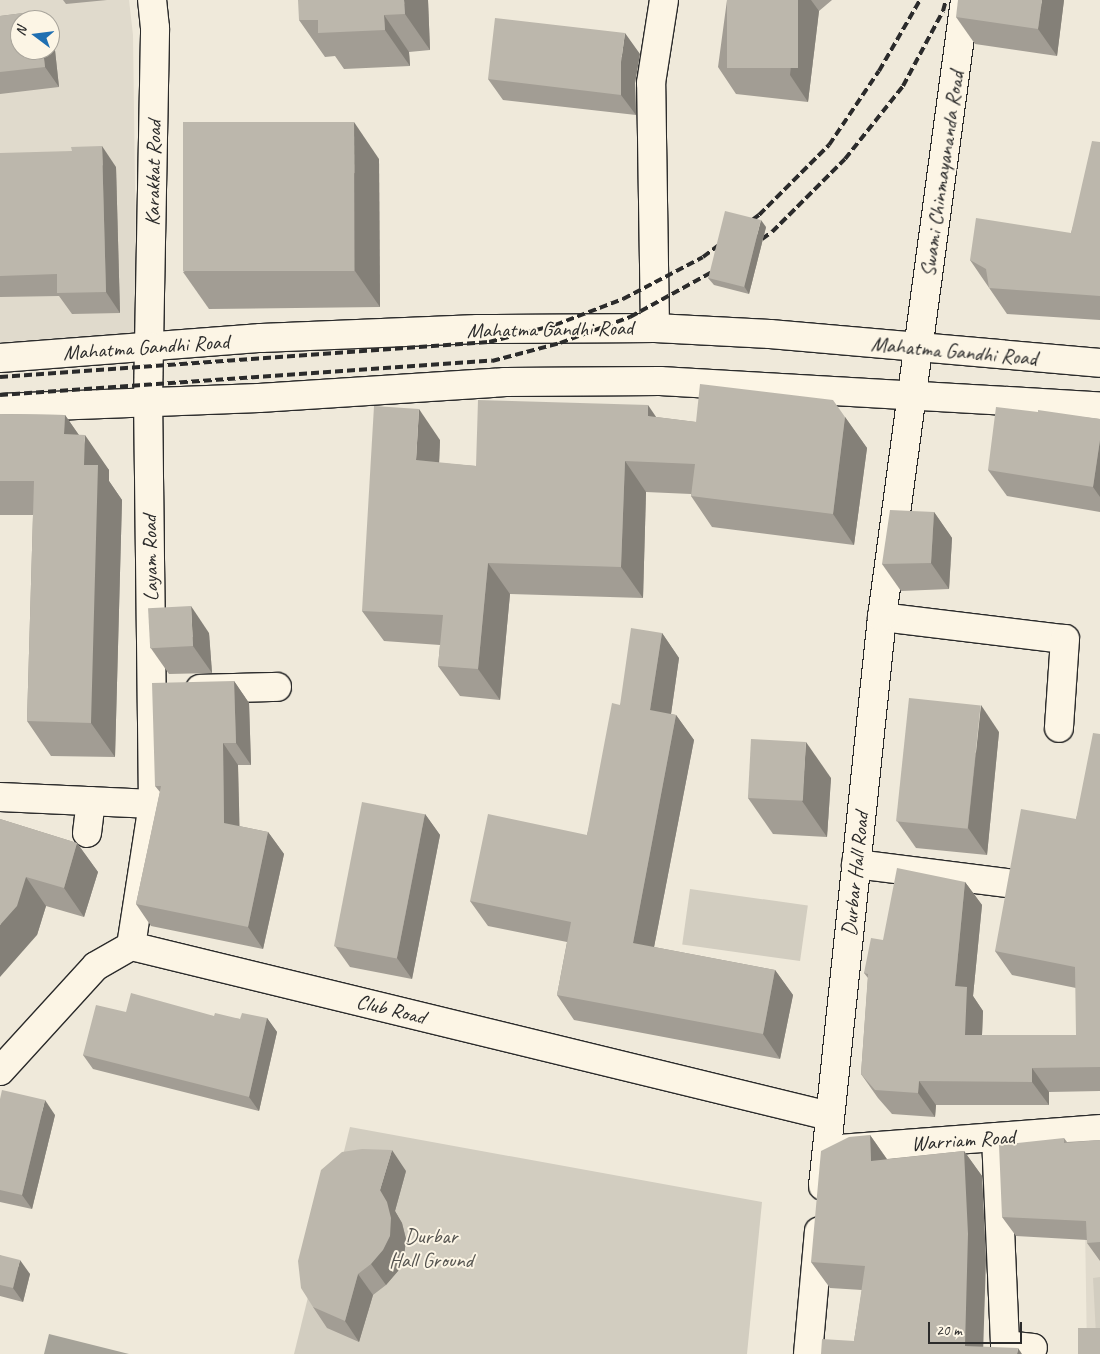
<!DOCTYPE html>
<style>
body{margin:0}
#map{position:relative;width:1100px;height:1354px;overflow:hidden;background:#efe9da;font-family:Caveat,sans-serif}
div>[style]{position:absolute}
.built>*{inset:0;background:#e0dacc}
.green>*{inset:0;background:#d2cdc0;transform-origin:0 0}
.water>*{inset:0;background:#a6a399}
.roads{filter:drop-shadow(1px 0 #2b2b2b) drop-shadow(-1px 0 #2b2b2b) drop-shadow(0 1px #2b2b2b) drop-shadow(0 -1px #2b2b2b)}
.minor>*{height:28px;margin:-14px;padding:0 14px;transform-origin:14px;border-radius:14px;background:#fcf5e5}
.major>*{height:28px;margin:-14px;padding:0 14px;transform-origin:14px;border-radius:14px;background:#fcf5e5}
.rail>*{height:4px;margin-top:-2px;transform-origin:0;background:repeating-linear-gradient(90deg,#2b2b2b 0 8px,transparent 0 12px)}
.wall>*{inset:0;background:#a29d94}
.shaded-wall>*{inset:0;background:#848078}
.building>*{inset:0;background:#bcb7ac;transform-origin:0 0}
span{translate:-50% -50%;white-space:nowrap;text-align:center;line-height:1.15;-webkit-text-stroke:4px #fcf5e5;paint-order:stroke}
.street-label{font-size:21px;color:#2b2b2b}
.park-label{font-size:21px;color:#555450}
.north{position:absolute;left:10px;top:10px;width:50px;height:50px;box-sizing:border-box;background:#fcf5e5;border:1px solid #a8a49b;border-radius:50%;rotate:285deg;font-size:14px;font-weight:700;line-height:20px;text-align:center;color:#2b2b2b}
.north::after{content:'';display:block;margin:auto;width:18px;height:22px;background:#1f6fb2;clip-path:polygon(50% 0,100% 100%,50% 72%,0 100%)}
.scale{position:absolute;left:928px;top:1322px;width:94px;height:22px;box-sizing:border-box;border:2px solid #2b2b2b;border-top:0;padding-left:6px;font-size:15px;line-height:18px;white-space:nowrap;color:#2b2b2b;-webkit-text-stroke:4px #fcf5e5;paint-order:stroke}
</style>
<div id="map">
<div class="built">
<i style="clip-path:polygon(evenodd,0 0,129px 0,133px 35px,137px 338px,0 342px,0 0,20px 20px,50px 20px,50px 50px,20px 50px,20px 20px)"></i>
<i style="clip-path:polygon(1100px 1154px,1100px 1354px,1087px 1354px,1084px 1156px)"></i>
</div>
<div class="green">
<i style="left:690px;top:889px;width:119px;height:56px;rotate:8deg"></i>
<i style="clip-path:polygon(350px 1127px,762px 1202px,747px 1354px,294px 1354px)"></i>
<i style="clip-path:polygon(1100px 1277px,1100px 1354px,1097px 1354px,1093px 1278px)"></i>
</div>
<div class="water">
<i style="clip-path:polygon(49px 1334px,129px 1354px,44px 1354px)"></i>
</div>
<div class="roads">
<div class="minor">
<i style="left:655px;top:328px;width:245px;rotate:-90.9deg"></i>
<i style="left:651px;top:83px;width:84px;rotate:-81.1deg"></i>
<i style="left:149px;top:346px;width:318px;rotate:-88.9deg"></i>
<i style="left:155px;top:28px;width:28px;rotate:-96deg"></i>
<i style="left:882px;top:617px;width:184px;rotate:6.9deg"></i>
<i style="left:1065px;top:639px;width:89px;rotate:93.9deg"></i>
<i style="left:200px;top:689px;width:77px;rotate:-1.5deg"></i>
<i style="left:0;top:797px;width:153px;rotate:2.6deg"></i>
<i style="left:87px;top:833px;width:32px;rotate:-83deg"></i>
<i style="left:856px;top:864px;width:159px;rotate:7.2deg"></i>
<i style="left:131px;top:946px;width:144px;rotate:-81.2deg"></i>
<i style="left:153px;top:804px;width:402px;rotate:-90.7deg"></i>
<i style="left:0;top:1071px;width:142px;rotate:-47.6deg"></i>
<i style="left:96px;top:966px;width:40px;rotate:-29.7deg"></i>
<i style="left:131px;top:946px;width:718px;rotate:13.69deg"></i>
<i style="left:996px;top:1137px;width:208px;rotate:87.5deg"></i>
<i style="left:1005px;top:1345px;width:28px;rotate:6deg"></i>
<i style="left:840px;top:1149px;width:261px;rotate:-4.4deg"></i>
</div>
<div class="major">
<i style="left:0;top:358px;width:262px;rotate:-4.4deg"></i>
<i style="left:261px;top:338px;width:217px;rotate:-2.4deg"></i>
<i style="left:478px;top:329px;width:177px;rotate:-0.3deg"></i>
<i style="left:655px;top:328px;width:115px;rotate:3deg"></i>
<i style="left:770px;top:334px;width:331px;rotate:5deg"></i>
<i style="left:148px;top:402px;width:56px;rotate:-89deg"></i>
<i style="left:0;top:408px;width:259px;rotate:-2.2deg"></i>
<i style="left:259px;top:398px;width:247px;rotate:-3.7deg"></i>
<i style="left:505px;top:382px;width:155px;rotate:-0.4deg"></i>
<i style="left:660px;top:381px;width:441px;rotate:3.3deg"></i>
<i style="left:823px;top:1186px;width:572px;rotate:-84.08deg"></i>
<i style="left:882px;top:617px;width:623px;rotate:-82.34deg"></i>
<i style="left:808px;top:1354px;width:123px;rotate:-84.9deg"></i>
</div>
</div>
<div class="rail">
<i style="left:743px;top:227px;width:20px;rotate:-37deg"></i>
<i style="left:759px;top:215px;width:99px;rotate:-45deg"></i>
<i style="left:829px;top:145px;width:89px;rotate:-56deg"></i>
<i style="left:879px;top:71px;width:82px;rotate:-60deg"></i>
<i style="left:752px;top:246px;width:24px;rotate:-35deg"></i>
<i style="left:772px;top:232px;width:103px;rotate:-45deg"></i>
<i style="left:845px;top:159px;width:93px;rotate:-51.5deg"></i>
<i style="left:903px;top:86px;width:85px;rotate:-61.9deg"></i>
<i style="left:943px;top:11px;width:11px;rotate:-75deg"></i>
<i style="left:0;top:377px;width:490px;rotate:-4.1deg"></i>
<i style="left:489px;top:342px;width:68px;rotate:-14.4deg"></i>
<i style="left:555px;top:325px;width:73px;rotate:-20.9deg"></i>
<i style="left:623px;top:299px;width:90px;rotate:-27.7deg"></i>
<i style="left:703px;top:257px;width:30px;rotate:-37deg"></i>
<i style="left:0;top:395px;width:493px;rotate:-4deg"></i>
<i style="left:492px;top:361px;width:70px;rotate:-14.8deg"></i>
<i style="left:560px;top:343px;width:75px;rotate:-20.4deg"></i>
<i style="left:630px;top:317px;width:104px;rotate:-28.8deg"></i>
</div>
<div class="wall">
<i style="clip-path:polygon(63px 0,107px 0,66px 4px)"></i>
<i style="clip-path:polygon(428px 0,430px 50px,409px 52px,410px 66px,344px 69px,335px 56px,325px 57px,299px 20px)"></i>
<i style="clip-path:polygon(727px 0,832px 0,819px 11px,808px 102px,736px 94px,718px 67px)"></i>
<i style="clip-path:polygon(1064px 0,1057px 56px,975px 44px,956px 17px)"></i>
<i style="clip-path:polygon(39px 11px,45px 20px,20px 20px,53px 32px,59px 87px,0 94px,0 16px)"></i>
<i style="clip-path:polygon(640px 54px,635px 83px,636px 115px,503px 100px,488px 79px)"></i>
<i style="clip-path:polygon(1100px 142px,1100px 320px,1007px 314px,970px 260px,1071px 233px)"></i>
<i style="clip-path:polygon(0 153px,116px 167px,120px 313px,72px 314px,59px 296px,0 297px)"></i>
<i style="clip-path:polygon(379px 159px,380px 307px,209px 309px,183px 272px)"></i>
<i style="clip-path:polygon(766px 227px,749px 294px,714px 285px,708px 278px)"></i>
<i style="clip-path:polygon(1038px 412px,1100px 419px,1100px 512px,1007px 496px,988px 470px)"></i>
<i style="clip-path:polygon(0 414px,65px 415px,79px 435px,109px 470px,109px 481px,122px 500px,115px 757px,51px 756px,27px 721px,33px 515px,0 515px)"></i>
<i style="clip-path:polygon(656px 417px,696px 422px,845px 417px,867px 448px,854px 545px,712px 527px,691px 496px,691px 494px,646px 492px,643px 598px,510px 594px,500px 700px,460px 696px,438px 666px,440px 645px,384px 641px,362px 611px,440px 440px,439px 463px,476px 466px)"></i>
<i style="clip-path:polygon(934px 512px,952px 538px,949px 589px,901px 591px,882px 564px)"></i>
<i style="clip-path:polygon(209px 633px,212px 673px,169px 674px,150px 647px)"></i>
<i style="clip-path:polygon(662px 633px,679px 658px,671px 714px,676px 715px,694px 740px,654px 947px,775px 970px,793px 995px,780px 1059px,574px 1020px,557px 995px,567px 942px,488px 926px,470px 901px,587px 835px,620px 705px)"></i>
<i style="clip-path:polygon(234px 681px,249px 703px,251px 765px,238px 765px,239px 826px,268px 832px,284px 854px,263px 949px,151px 926px,136px 904px,160px 792px,155px 786px)"></i>
<i style="clip-path:polygon(999px 732px,987px 855px,916px 848px,897px 821px)"></i>
<i style="clip-path:polygon(1100px 734px,1100px 1091px,1049px 1092px,1049px 1105px,936px 1105px,935px 1117px,892px 1114px,878px 1098px,861px 1074px,868px 978px,864px 973px,883px 940px,965px 882px,982px 905px,973px 996px,983px 1011px,982px 1035px,1076px 1035px,1076px 988px,1012px 975px,995px 951px,1076px 819px)"></i>
<i style="clip-path:polygon(831px 778px,827px 837px,773px 834px,748px 798px)"></i>
<i style="clip-path:polygon(425px 814px,440px 835px,412px 979px,350px 967px,335px 946px)"></i>
<i style="clip-path:polygon(0 819px,77px 843px,98px 872px,84px 917px,46px 906px,37px 935px)"></i>
<i style="clip-path:polygon(126px 1012px,214px 1016px,240px 1019px,267px 1018px,277px 1032px,259px 1111px,93px 1069px,83px 1055px)"></i>
<i style="clip-path:polygon(0 1099px,55px 1115px,32px 1209px,0 1202px)"></i>
<i style="clip-path:polygon(870px 1135px,887px 1159px,964px 1151px,982px 1176px,986px 1260px,854px 1341px,862px 1290px,830px 1288px,811px 1262px)"></i>
<i style="clip-path:polygon(1064px 1138px,1067px 1142px,1100px 1140px,1100px 1261px,1087px 1243px,1087px 1240px,1016px 1236px,1002px 1217px)"></i>
<i style="clip-path:polygon(406px 1171px,395px 1211px,402px 1223px,406px 1239px,404px 1257px,398px 1271px,386px 1285px,373px 1295px,359px 1342px,327px 1328px,313px 1307px)"></i>
<i style="clip-path:polygon(0 1255px,30px 1274px,23px 1302px,0 1296px)"></i>
</div>
<div class="shaded-wall">
<i style="clip-path:polygon(404px 0,428px 0,430px 50px,405px 14px)"></i>
<i style="clip-path:polygon(798px 0,811px 0,819px 11px,808px 102px,790px 75px)"></i>
<i style="clip-path:polygon(1042px 0,1064px 0,1057px 56px,1038px 29px)"></i>
<i style="clip-path:polygon(39px 11px,45px 20px,40px 20px)"></i>
<i style="clip-path:polygon(384px 15px,409px 52px,410px 66px,385px 30px)"></i>
<i style="clip-path:polygon(50px 27px,53px 32px,59px 87px,45px 67px,43px 50px,50px 50px)"></i>
<i style="clip-path:polygon(625px 33px,640px 54px,635px 83px,636px 115px,621px 95px,621px 62px)"></i>
<i style="clip-path:polygon(354px 122px,379px 159px,380px 307px,355px 271px)"></i>
<i style="clip-path:polygon(102px 146px,116px 167px,120px 313px,106px 292px)"></i>
<i style="clip-path:polygon(761px 220px,766px 227px,749px 294px,744px 286px)"></i>
<i style="clip-path:polygon(648px 405px,669px 436px,648px 416px)"></i>
<i style="clip-path:polygon(419px 409px,440px 440px,438px 491px,416px 460px)"></i>
<i style="clip-path:polygon(65px 415px,85px 444px,85px 435px,109px 470px,109px 481px,122px 500px,115px 757px,91px 723px,64px 434px)"></i>
<i style="clip-path:polygon(845px 417px,867px 448px,854px 545px,833px 514px)"></i>
<i style="clip-path:polygon(1100px 440px,1100px 497px,1093px 487px)"></i>
<i style="clip-path:polygon(625px 461px,646px 492px,643px 598px,621px 567px)"></i>
<i style="clip-path:polygon(934px 512px,952px 538px,949px 589px,931px 563px)"></i>
<i style="clip-path:polygon(488px 563px,510px 594px,500px 700px,478px 669px)"></i>
<i style="clip-path:polygon(191px 606px,209px 633px,212px 673px,193px 646px)"></i>
<i style="clip-path:polygon(662px 633px,679px 658px,668px 735px,650px 710px)"></i>
<i style="clip-path:polygon(234px 681px,249px 703px,251px 765px,236px 743px)"></i>
<i style="clip-path:polygon(981px 705px,999px 732px,987px 855px,968px 828px)"></i>
<i style="clip-path:polygon(676px 715px,694px 740px,650px 968px,633px 943px)"></i>
<i style="clip-path:polygon(806px 742px,831px 778px,827px 837px,802px 801px)"></i>
<i style="clip-path:polygon(223px 743px,238px 765px,240px 845px,224px 823px)"></i>
<i style="clip-path:polygon(425px 814px,440px 835px,412px 979px,397px 958px)"></i>
<i style="clip-path:polygon(268px 832px,284px 854px,263px 949px,248px 927px)"></i>
<i style="clip-path:polygon(77px 843px,98px 872px,84px 917px,64px 888px)"></i>
<i style="clip-path:polygon(26px 877px,46px 906px,37px 935px,0 977px,0 925px)"></i>
<i style="clip-path:polygon(965px 882px,982px 905px,973px 996px,983px 1011px,981px 1059px,965px 1035px,955px 986px)"></i>
<i style="clip-path:polygon(775px 970px,793px 995px,780px 1059px,763px 1034px)"></i>
<i style="clip-path:polygon(267px 1018px,277px 1032px,259px 1111px,249px 1097px)"></i>
<i style="clip-path:polygon(1032px 1068px,1049px 1092px,1049px 1105px,1032px 1082px)"></i>
<i style="clip-path:polygon(919px 1081px,936px 1105px,935px 1117px,918px 1093px)"></i>
<i style="clip-path:polygon(45px 1100px,55px 1115px,32px 1209px,22px 1195px)"></i>
<i style="clip-path:polygon(870px 1135px,888px 1161px,871px 1161px)"></i>
<i style="clip-path:polygon(392px 1150px,406px 1171px,395px 1211px,402px 1223px,406px 1239px,404px 1257px,398px 1271px,386px 1285px,371px 1264px,380px 1190px)"></i>
<i style="clip-path:polygon(964px 1151px,982px 1176px,986px 1260px,983px 1354px,965px 1346px)"></i>
<i style="clip-path:polygon(20px 1260px,30px 1274px,23px 1302px,13px 1288px)"></i>
<i style="clip-path:polygon(358px 1274px,373px 1295px,359px 1342px,345px 1321px)"></i>
<i style="clip-path:polygon(1018px 1348px,1022px 1354px,1017px 1354px)"></i>
</div>
<div class="building">
<i style="clip-path:polygon(298px 0,404px 0,405px 14px,384px 15px,385px 30px,318px 33px,318px 20px,299px 20px)"></i>
<i style="left:727px;top:0;width:71px;height:68px"></i>
<i style="clip-path:polygon(958px 0,1042px 0,1038px 29px,956px 17px)"></i>
<i style="clip-path:polygon(39px 11px,40px 20px,20px 20px,20px 50px,43px 50px,45px 67px,0 72px,0 16px)"></i>
<i style="clip-path:polygon(495px 18px,625px 33px,621px 62px,621px 95px,488px 79px)"></i>
<i style="left:354px;top:122px;width:149px;height:171px;rotate:90deg"></i>
<i style="clip-path:polygon(1092px 141px,1100px 142px,1100px 296px,989px 288px,986px 269px,970px 260px,976px 218px,1071px 233px)"></i>
<i style="clip-path:polygon(102px 146px,106px 292px,57px 293px,57px 274px,0 276px,0 153px,72px 151px,71px 147px)"></i>
<i style="left:725px;top:211px;width:37px;height:69px;rotate:14deg"></i>
<i style="clip-path:polygon(700px 384px,833px 400px,845px 417px,833px 514px,691px 496px,695px 464px,625px 461px,621px 567px,488px 563px,478px 669px,438px 666px,443px 615px,362px 611px,374px 406px,419px 409px,416px 460px,476px 466px,478px 400px,648px 405px,648px 416px,696px 422px)"></i>
<i style="clip-path:polygon(996px 407px,1038px 412px,1038px 410px,1100px 419px,1100px 440px,1093px 487px,988px 470px)"></i>
<i style="clip-path:polygon(0 414px,65px 415px,64px 434px,85px 435px,84px 465px,98px 465px,91px 723px,27px 721px,34px 481px,0 481px)"></i>
<i style="clip-path:polygon(890px 510px,934px 512px,931px 563px,882px 564px)"></i>
<i style="left:191px;top:606px;width:40px;height:43px;rotate:87deg"></i>
<i style="clip-path:polygon(631px 628px,662px 633px,650px 710px,676px 715px,633px 943px,775px 970px,763px 1034px,557px 995px,571px 922px,470px 901px,488px 814px,587px 835px,612px 703px,620px 705px)"></i>
<i style="clip-path:polygon(234px 681px,236px 743px,223px 743px,224px 823px,268px 832px,248px 927px,136px 904px,161px 786px,155px 786px,152px 683px)"></i>
<i style="left:909px;top:698px;width:72px;height:124px;rotate:6deg"></i>
<i style="clip-path:polygon(1093px 733px,1100px 734px,1100px 1067px,1032px 1068px,1032px 1082px,919px 1081px,918px 1093px,875px 1090px,861px 1074px,868px 974px,864px 973px,871px 938px,883px 940px,897px 868px,965px 882px,955px 986px,967px 987px,965px 1035px,1076px 1035px,1075px 967px,995px 951px,1021px 809px,1076px 819px)"></i>
<i style="left:751px;top:739px;width:55px;height:59px;rotate:3deg"></i>
<i style="left:362px;top:802px;width:64px;height:147px;rotate:11deg"></i>
<i style="clip-path:polygon(0 819px,77px 843px,64px 888px,26px 877px,17px 906px,0 925px)"></i>
<i style="clip-path:polygon(131px 993px,214px 1016px,215px 1013px,240px 1019px,242px 1013px,267px 1018px,249px 1097px,83px 1055px,96px 1005px,126px 1012px)"></i>
<i style="clip-path:polygon(2px 1090px,45px 1100px,22px 1195px,0 1190px,0 1099px)"></i>
<i style="clip-path:polygon(870px 1135px,871px 1161px,964px 1151px,968px 1234px,965px 1346px,1018px 1348px,1017px 1354px,821px 1354px,822px 1339px,854px 1341px,865px 1266px,811px 1262px,821px 1151px,849px 1137px)"></i>
<i style="clip-path:polygon(1064px 1138px,1064px 1143px,1100px 1140px,1100px 1242px,1087px 1243px,1086px 1221px,1002px 1217px,999px 1145px)"></i>
<i style="clip-path:polygon(362px 1149px,392px 1150px,380px 1190px,387px 1202px,391px 1218px,390px 1236px,383px 1250px,371px 1264px,358px 1274px,345px 1321px,313px 1307px,301px 1288px,298px 1261px,321px 1170px,342px 1152px)"></i>
<i style="clip-path:polygon(0 1255px,20px 1260px,13px 1288px,0 1285px)"></i>
<i style="left:1100px;top:1328px;width:26px;height:22px;rotate:90deg"></i>
</div>
<div class="street-label">
<span style="left:153px;top:173px;rotate:-89deg">Karakkat Road</span>
<span style="left:942px;top:174px;rotate:-82deg">Swami Chinmayananda Road</span>
<span style="left:550px;top:329px;rotate:-1deg">Mahatma Gandhi Road</span>
<span style="left:146px;top:347px;rotate:-4deg">Mahatma Gandhi Road</span>
<span style="left:954px;top:351px;rotate:5deg">Mahatma Gandhi Road</span>
<span style="left:150px;top:558px;rotate:-91deg">Layam Road</span>
<span style="left:855px;top:874px;rotate:-84deg">Durbar Hall Road</span>
<span style="left:391px;top:1009px;rotate:14deg">Club Road</span>
<span style="left:963px;top:1140px;rotate:-4deg">Warriam Road</span>
</div>
<div class="park-label">
<span style="left:431px;top:1248px">Durbar<br>Hall Ground</span>
</div>
<div class="north">N</div>
<div class="scale">20 m</div>
</div>
